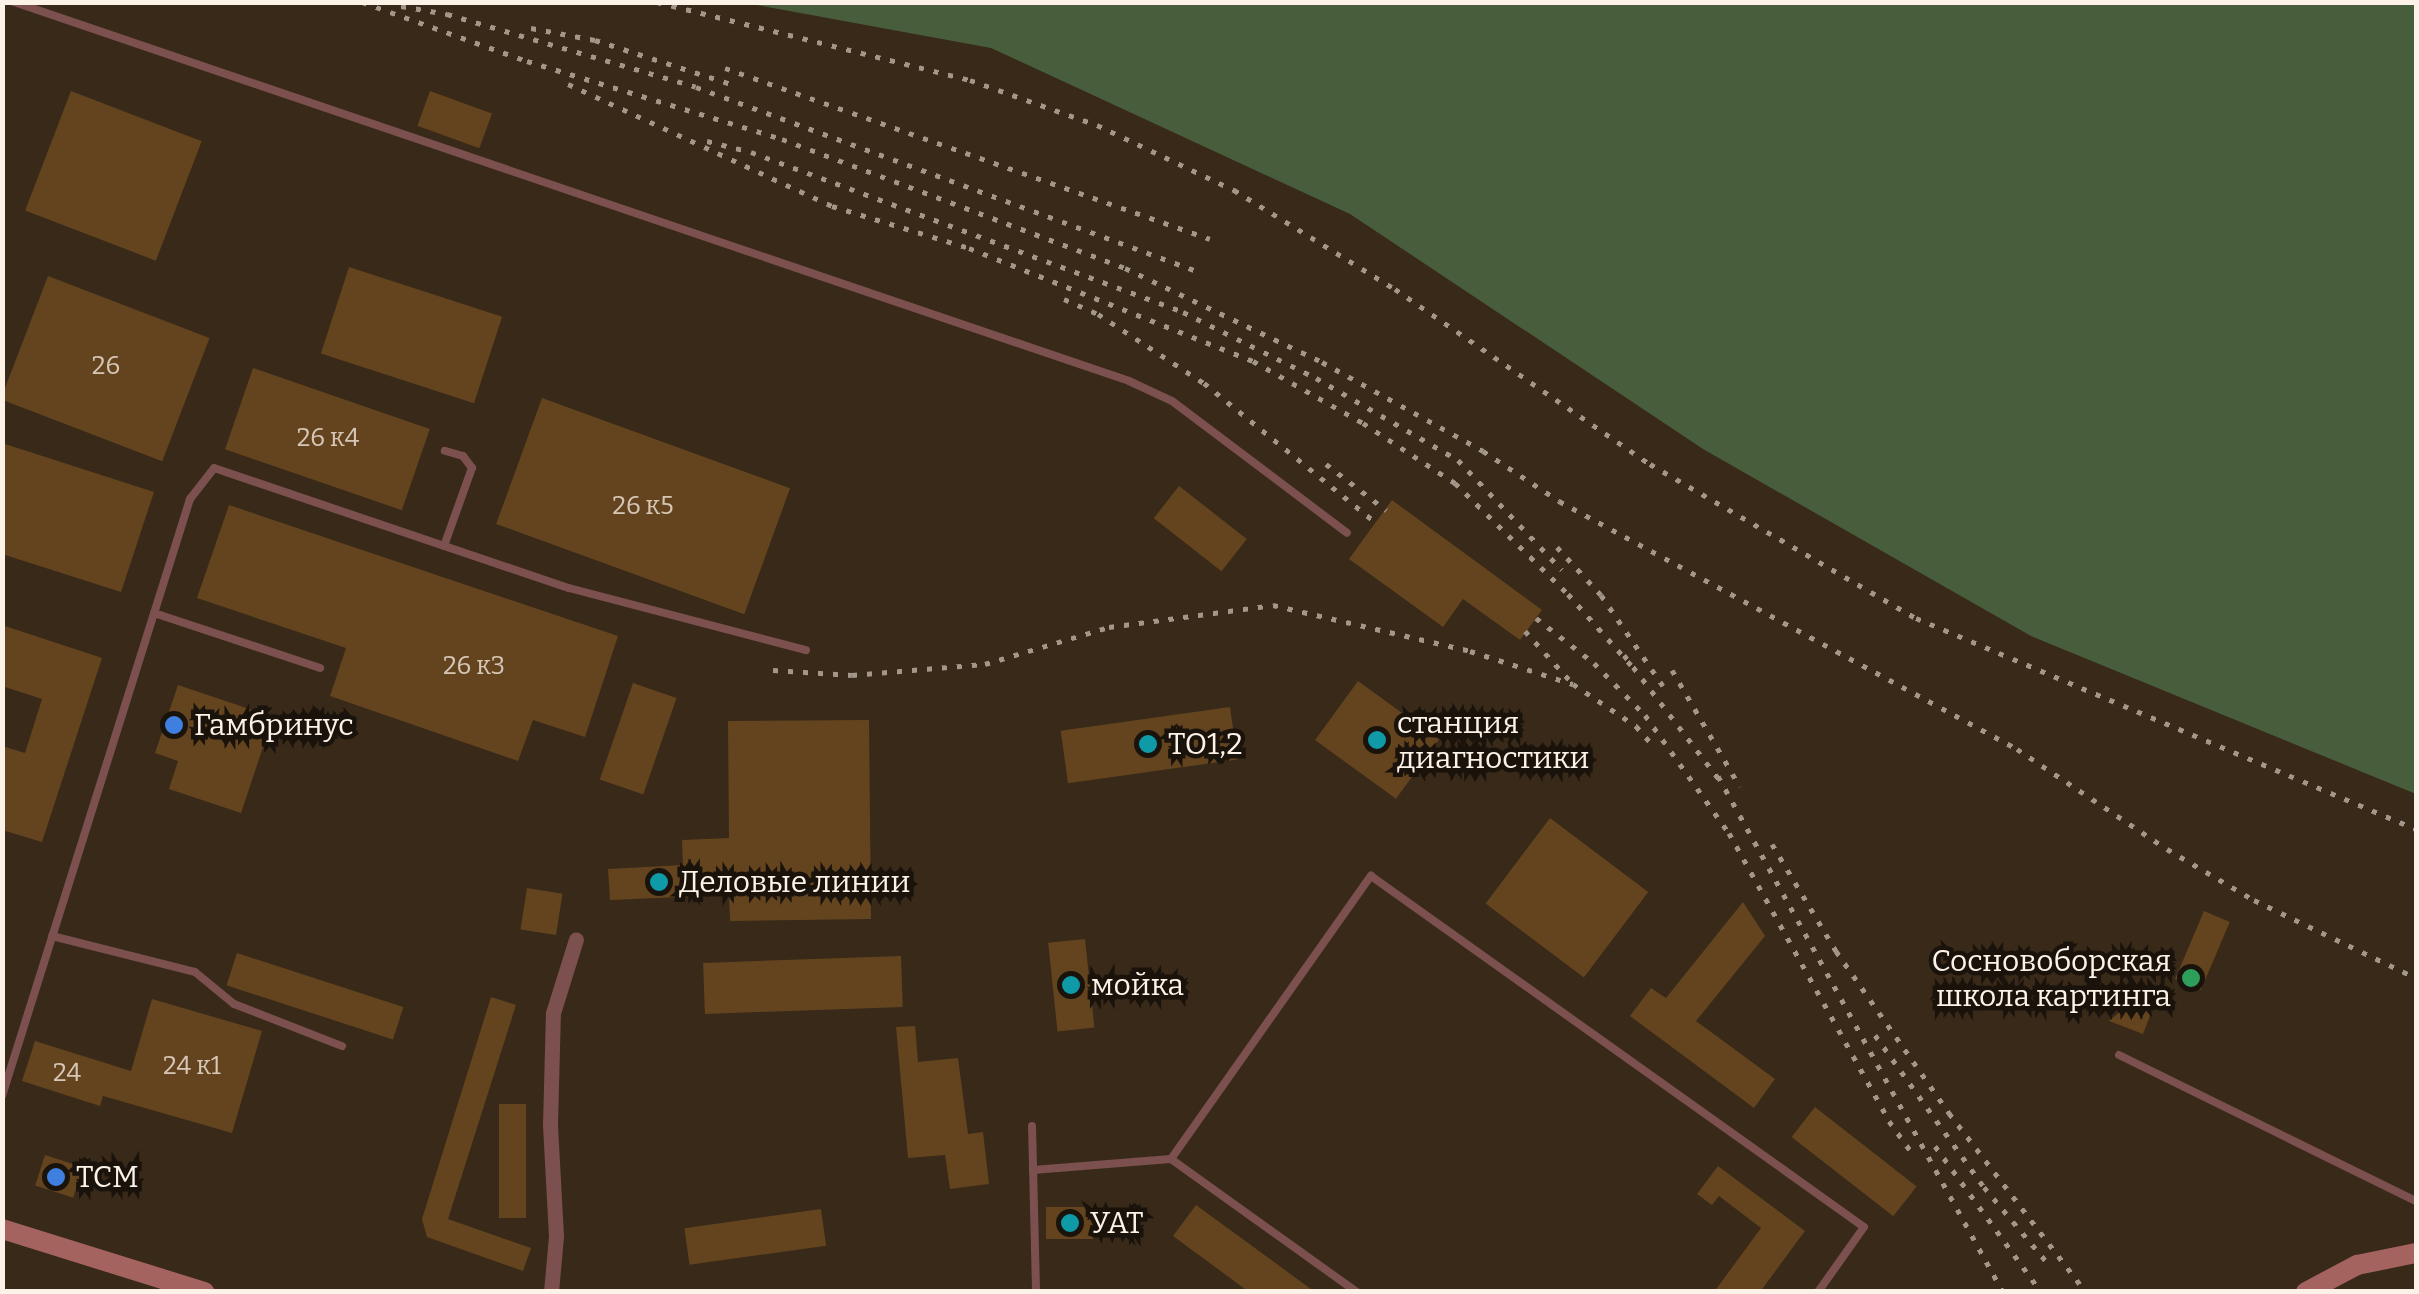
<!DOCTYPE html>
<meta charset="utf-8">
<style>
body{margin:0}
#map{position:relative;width:2419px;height:1294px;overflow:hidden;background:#382918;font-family:Bitter,serif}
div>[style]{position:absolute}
.green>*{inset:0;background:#475d3c}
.building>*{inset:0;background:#63441f;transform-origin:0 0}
.lane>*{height:8px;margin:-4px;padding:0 4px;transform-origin:4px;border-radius:4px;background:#7b504e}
.street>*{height:15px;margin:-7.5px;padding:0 7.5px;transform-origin:7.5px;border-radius:7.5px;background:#7b504e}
.secondary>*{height:20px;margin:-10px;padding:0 10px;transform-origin:10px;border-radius:10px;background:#a56360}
.rail>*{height:5px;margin-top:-2.5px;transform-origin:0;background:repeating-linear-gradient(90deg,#a3978a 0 5px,transparent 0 15px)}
.dots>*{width:28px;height:28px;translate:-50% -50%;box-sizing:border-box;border:5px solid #1a130c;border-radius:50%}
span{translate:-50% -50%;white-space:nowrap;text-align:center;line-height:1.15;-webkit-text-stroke:9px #1a130c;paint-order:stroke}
.number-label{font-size:25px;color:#d6c6b6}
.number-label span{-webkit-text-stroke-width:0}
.poi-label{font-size:30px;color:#fcf2e8}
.left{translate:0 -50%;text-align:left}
.right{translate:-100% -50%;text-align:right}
.frame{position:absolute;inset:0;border:5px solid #fcf2e8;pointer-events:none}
</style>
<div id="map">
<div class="green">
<i style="clip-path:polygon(746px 3px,2416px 3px,2416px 794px,2031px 636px,1703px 449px,1350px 214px,991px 48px)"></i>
</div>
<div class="building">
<i style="left:71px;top:91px;width:140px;height:128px;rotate:21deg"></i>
<i style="left:430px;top:91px;width:66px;height:37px;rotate:20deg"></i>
<i style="left:349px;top:267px;width:161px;height:91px;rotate:18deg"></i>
<i style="left:48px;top:276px;width:173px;height:132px;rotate:21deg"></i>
<i style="left:253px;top:368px;width:187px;height:86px;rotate:19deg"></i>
<i style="left:542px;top:398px;width:264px;height:134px;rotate:20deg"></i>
<i style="clip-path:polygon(2px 443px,154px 492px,121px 592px,2px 554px)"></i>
<i style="left:1179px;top:486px;width:86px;height:41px;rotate:38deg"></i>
<i style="clip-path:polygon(1392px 500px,1542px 610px,1520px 640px,1463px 599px,1443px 627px,1349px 559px)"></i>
<i style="clip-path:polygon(229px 505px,618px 636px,585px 737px,533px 720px,518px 761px,330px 696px,346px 648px,197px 598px)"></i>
<i style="clip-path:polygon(2px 625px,102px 658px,42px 842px,2px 830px,2px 746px,25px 753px,42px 699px,2px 686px)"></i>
<i style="left:1358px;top:681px;width:100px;height:73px;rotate:36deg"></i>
<i style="left:633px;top:683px;width:46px;height:102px;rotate:19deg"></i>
<i style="clip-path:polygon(178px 685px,273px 717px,241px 813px,169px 789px,178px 761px,155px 753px)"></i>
<i style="left:1230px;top:707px;width:53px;height:171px;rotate:82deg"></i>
<i style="clip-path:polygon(869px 720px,871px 919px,730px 921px,729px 895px,610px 900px,608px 869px,683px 865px,682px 840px,729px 838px,728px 721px)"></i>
<i style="left:1550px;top:818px;width:123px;height:107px;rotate:37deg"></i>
<i style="left:527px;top:888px;width:36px;height:42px;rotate:9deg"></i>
<i style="clip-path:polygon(1743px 902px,1765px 936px,1696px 1021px,1775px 1079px,1754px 1108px,1630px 1016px,1651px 988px,1666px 998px)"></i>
<i style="left:2204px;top:911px;width:28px;height:74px;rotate:23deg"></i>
<i style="left:1085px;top:939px;width:89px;height:37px;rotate:84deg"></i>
<i style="left:237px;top:953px;width:175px;height:34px;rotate:18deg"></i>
<i style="left:901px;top:956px;width:51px;height:198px;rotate:88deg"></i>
<i style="clip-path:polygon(491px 997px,516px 1005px,448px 1219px,531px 1248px,523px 1271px,427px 1237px,422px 1219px)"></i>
<i style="clip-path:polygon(152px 999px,262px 1031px,232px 1133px,103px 1096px,100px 1106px,22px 1081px,35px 1041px,131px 1071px)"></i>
<i style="clip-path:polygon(2134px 1000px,2153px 1008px,2143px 1034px,2109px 1021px)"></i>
<i style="clip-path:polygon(915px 1026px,918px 1062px,958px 1058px,968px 1134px,983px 1132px,989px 1184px,950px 1189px,945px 1155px,908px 1158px,896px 1027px)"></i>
<i style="left:499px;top:1104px;width:27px;height:114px"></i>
<i style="left:1815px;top:1107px;width:129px;height:38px;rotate:38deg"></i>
<i style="left:45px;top:1155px;width:40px;height:32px;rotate:18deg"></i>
<i style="clip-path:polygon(1718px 1166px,1805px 1231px,1760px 1292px,1714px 1292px,1761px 1228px,1719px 1196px,1712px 1205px,1697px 1194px)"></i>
<i style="clip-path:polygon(1196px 1205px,1315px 1292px,1249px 1292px,1173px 1236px)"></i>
<i style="left:1046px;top:1207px;width:47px;height:32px"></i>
<i style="left:821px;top:1209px;width:37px;height:138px;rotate:82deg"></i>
</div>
<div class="lane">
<i style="left:14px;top:2px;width:1178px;rotate:18.77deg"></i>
<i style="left:1129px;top:381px;width:47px;rotate:24.9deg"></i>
<i style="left:1172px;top:401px;width:219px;rotate:37deg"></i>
<i style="left:444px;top:546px;width:83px;rotate:-70.3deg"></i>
<i style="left:472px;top:468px;width:15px;rotate:-127deg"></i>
<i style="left:463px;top:456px;width:19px;rotate:-164deg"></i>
<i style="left:154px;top:613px;width:175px;rotate:18.3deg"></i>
<i style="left:52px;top:936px;width:147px;rotate:14.1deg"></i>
<i style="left:195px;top:972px;width:50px;rotate:39.4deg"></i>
<i style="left:234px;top:1004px;width:116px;rotate:21.3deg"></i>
<i style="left:2119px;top:1055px;width:331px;rotate:26.2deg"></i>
<i style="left:2px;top:1096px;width:626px;rotate:-72.52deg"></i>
<i style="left:190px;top:499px;width:39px;rotate:-52deg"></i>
<i style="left:214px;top:468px;width:375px;rotate:18.7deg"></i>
<i style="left:569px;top:588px;width:245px;rotate:14.7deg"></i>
<i style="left:1032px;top:1126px;width:166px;rotate:88.6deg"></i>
<i style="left:1171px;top:1159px;width:347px;rotate:-54.8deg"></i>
<i style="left:1371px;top:876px;width:605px;rotate:35.45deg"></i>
<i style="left:1864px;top:1227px;width:80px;rotate:125.3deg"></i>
<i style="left:1033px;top:1170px;width:138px;rotate:-4.6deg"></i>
<i style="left:1171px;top:1159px;width:229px;rotate:35.6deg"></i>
</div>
<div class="street">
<i style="left:551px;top:1292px;width:56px;rotate:-84.9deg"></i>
<i style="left:556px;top:1236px;width:111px;rotate:-93.1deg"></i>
<i style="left:550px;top:1125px;width:112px;rotate:-88.5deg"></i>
<i style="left:553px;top:1013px;width:77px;rotate:-72.7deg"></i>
</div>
<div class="secondary">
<i style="left:2px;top:1229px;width:212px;rotate:17.3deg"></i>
<i style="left:2306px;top:1292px;width:58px;rotate:-27.9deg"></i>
<i style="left:2357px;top:1265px;width:60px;rotate:-11.5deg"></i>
</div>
<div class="rail">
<i style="left:362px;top:2px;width:175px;rotate:19.7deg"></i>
<i style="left:527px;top:61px;width:267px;rotate:17deg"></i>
<i style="left:782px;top:139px;width:366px;rotate:20.6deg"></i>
<i style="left:1125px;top:268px;width:218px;rotate:25.5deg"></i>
<i style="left:1322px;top:362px;width:184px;rotate:28.9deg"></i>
<i style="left:1483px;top:451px;width:91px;rotate:33.3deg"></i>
<i style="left:1559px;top:501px;width:521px;rotate:28.43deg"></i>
<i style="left:2017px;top:749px;width:180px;rotate:33.7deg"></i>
<i style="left:2167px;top:849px;width:101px;rotate:30.4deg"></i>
<i style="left:2254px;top:900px;width:180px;rotate:25.7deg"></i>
<i style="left:657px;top:2px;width:323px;rotate:14deg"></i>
<i style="left:970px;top:80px;width:135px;rotate:19.5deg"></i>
<i style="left:1097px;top:125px;width:152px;rotate:25.4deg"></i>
<i style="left:1234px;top:190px;width:189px;rotate:31.6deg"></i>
<i style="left:1395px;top:289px;width:309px;rotate:34.5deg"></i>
<i style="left:1650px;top:464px;width:307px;rotate:30.1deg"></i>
<i style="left:1916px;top:618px;width:543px;rotate:22.88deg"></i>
<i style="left:401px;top:6px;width:47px;rotate:9.9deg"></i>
<i style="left:447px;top:14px;width:259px;rotate:16.3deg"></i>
<i style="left:696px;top:87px;width:531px;rotate:20.18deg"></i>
<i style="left:531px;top:28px;width:65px;rotate:10.6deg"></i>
<i style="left:595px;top:40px;width:149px;rotate:17.9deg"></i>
<i style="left:725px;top:68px;width:514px;rotate:19.42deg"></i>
<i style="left:568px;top:84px;width:291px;rotate:24.8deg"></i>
<i style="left:832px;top:206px;width:143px;rotate:17deg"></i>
<i style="left:969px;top:248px;width:306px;rotate:21.7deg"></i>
<i style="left:1253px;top:361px;width:126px;rotate:29.4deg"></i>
<i style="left:1363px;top:423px;width:110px;rotate:33.1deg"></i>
<i style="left:1455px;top:483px;width:158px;rotate:44.5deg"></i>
<i style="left:1568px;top:594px;width:95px;rotate:48.4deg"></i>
<i style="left:707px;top:141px;width:45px;rotate:14deg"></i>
<i style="left:751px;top:152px;width:461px;rotate:20.3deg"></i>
<i style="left:1183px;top:312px;width:148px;rotate:26.4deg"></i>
<i style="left:1316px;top:378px;width:164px;rotate:30deg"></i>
<i style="left:1458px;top:460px;width:151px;rotate:46.6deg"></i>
<i style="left:1064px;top:299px;width:37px;rotate:24deg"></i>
<i style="left:1098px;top:314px;width:126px;rotate:33.1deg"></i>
<i style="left:1204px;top:383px;width:222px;rotate:39.1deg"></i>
<i style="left:1326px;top:464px;width:76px;rotate:37.5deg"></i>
<i style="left:1557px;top:547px;width:65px;rotate:47.5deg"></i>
<i style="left:1601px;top:595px;width:110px;rotate:55.7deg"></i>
<i style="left:1536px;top:618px;width:73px;rotate:37.8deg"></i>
<i style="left:1594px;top:663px;width:73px;rotate:45.6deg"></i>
<i style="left:1645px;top:715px;width:145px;rotate:54.6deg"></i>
<i style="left:1729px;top:833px;width:329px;rotate:60.9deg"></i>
<i style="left:1889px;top:1121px;width:44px;rotate:54.2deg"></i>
<i style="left:1525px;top:631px;width:72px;rotate:47.8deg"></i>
<i style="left:1573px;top:684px;width:76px;rotate:33.7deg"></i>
<i style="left:1636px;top:726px;width:21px;rotate:49deg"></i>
<i style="left:1624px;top:655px;width:165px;rotate:52.6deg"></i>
<i style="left:773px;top:670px;width:79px;rotate:3.6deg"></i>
<i style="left:852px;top:675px;width:133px;rotate:-4.7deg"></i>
<i style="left:985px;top:664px;width:129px;rotate:-16.6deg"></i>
<i style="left:1109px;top:627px;width:165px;rotate:-7.6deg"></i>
<i style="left:1273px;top:605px;width:202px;rotate:13.1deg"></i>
<i style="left:1470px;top:651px;width:108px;rotate:17.8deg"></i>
<i style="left:1672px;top:670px;width:135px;rotate:59.8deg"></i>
<i style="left:1718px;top:776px;width:589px;rotate:61.09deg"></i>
<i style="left:1772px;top:844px;width:125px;rotate:59.1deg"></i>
<i style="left:1836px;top:951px;width:198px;rotate:55.1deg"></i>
<i style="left:1949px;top:1113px;width:225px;rotate:52.6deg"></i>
<i style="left:1875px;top:1035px;width:187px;rotate:54.4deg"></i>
<i style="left:1984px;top:1187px;width:103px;rotate:50.1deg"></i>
<i style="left:1935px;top:1146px;width:180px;rotate:54deg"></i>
</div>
<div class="dots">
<i style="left:174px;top:725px;background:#3f7fe0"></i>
<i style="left:1377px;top:740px;background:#0f9aa8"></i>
<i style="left:1148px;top:744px;background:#0f9aa8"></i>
<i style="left:659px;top:882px;background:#0f9aa8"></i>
<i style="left:2191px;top:978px;background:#2e9e5b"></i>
<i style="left:1071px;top:985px;background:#0f9aa8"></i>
<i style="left:56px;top:1177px;background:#3f7fe0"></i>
<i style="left:1070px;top:1223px;background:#0f9aa8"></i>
</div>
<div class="number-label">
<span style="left:106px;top:366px">26</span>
<span style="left:328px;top:438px">26 к4</span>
<span style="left:643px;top:506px">26 к5</span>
<span style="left:474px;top:666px">26 к3</span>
<span style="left:192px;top:1066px">24 к1</span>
<span style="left:67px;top:1073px">24</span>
</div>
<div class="poi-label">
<span class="left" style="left:1397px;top:740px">станция<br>диагностики</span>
<span class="left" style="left:194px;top:725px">Гамбринус</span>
<span class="left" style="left:1168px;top:744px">ТО1,2</span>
<span class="left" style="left:679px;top:882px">Деловые линии</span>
<span class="right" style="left:2171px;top:978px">Сосновоборская<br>школа картинга</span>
<span class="left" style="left:1091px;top:985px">мойка</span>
<span class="left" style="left:76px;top:1177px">ТСМ</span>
<span class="left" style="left:1090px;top:1223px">УАТ</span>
</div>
<div class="frame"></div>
</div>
